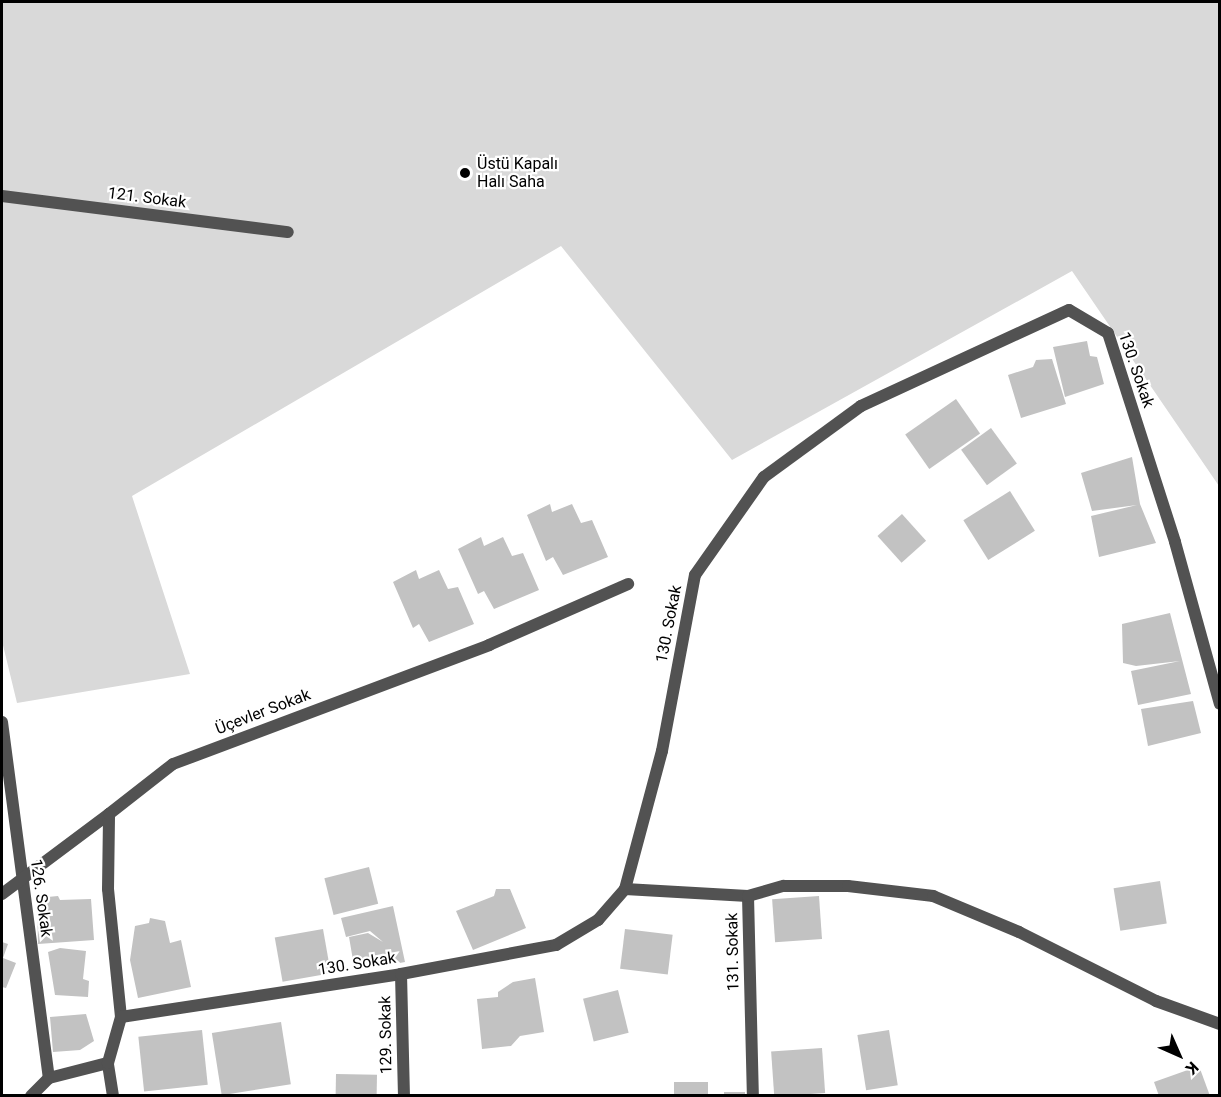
<!DOCTYPE html>
<meta charset="utf-8">
<style>
body{margin:0}
#map{position:relative;width:1221px;height:1097px;overflow:hidden;background:#fff;font-family:Roboto,sans-serif}
div>[style]{position:absolute}
.green>*{inset:0;background:#d9d9d9}
.building>*{inset:0;background:#c2c2c2;transform-origin:0 0}
.street>*{height:12px;margin:-6px;padding:0 6px;transform-origin:6px;border-radius:6px;background:#525252}
.dots>*{width:16px;height:16px;translate:-50% -50%;box-sizing:border-box;border:3px solid #fff;border-radius:50%}
span{translate:-50% -50%;white-space:nowrap;text-align:center;line-height:1.15;-webkit-text-stroke:4.5px #fff;paint-order:stroke}
.poi-label{font-size:16px;color:#000}
.left{translate:0 -50%;text-align:left}
.street-label{font-size:16px;color:#000}
.frame{position:absolute;inset:0;border:3px solid #000;pointer-events:none}
.north{position:absolute;left:1149px;top:1025px;width:60px;height:60px;-webkit-text-stroke:4px #fff;paint-order:stroke;rotate:135deg;font-size:16px;font-weight:700;line-height:24px;text-align:center;color:#000}
.north::after{content:'';display:block;margin:auto;width:21px;height:27px;background:#000;clip-path:polygon(50% 0,100% 100%,50% 72%,0 100%)}
</style>
<div id="map">
<div class="green">
<i style="clip-path:polygon(2px 2px,1219px 2px,1219px 486px,1072px 271px,732px 460px,561px 246px,132px 496px,190px 674px,17px 703px,2px 641px)"></i>
</div>
<div class="building">
<i style="clip-path:polygon(1087px 341px,1090px 356px,1097px 357px,1104px 384px,1065px 397px,1053px 347px)"></i>
<i style="clip-path:polygon(1052px 359px,1066px 404px,1021px 418px,1008px 375px,1033px 367px,1036px 360px)"></i>
<i style="left:956px;top:399px;width:42px;height:62px;rotate:55deg"></i>
<i style="left:991px;top:428px;width:44px;height:37px;rotate:54deg"></i>
<i style="clip-path:polygon(1132px 457px,1140px 504px,1156px 543px,1099px 557px,1091px 516px,1137px 505px,1092px 511px,1081px 473px)"></i>
<i style="left:1010px;top:491px;width:47px;height:55px;rotate:58deg"></i>
<i style="clip-path:polygon(550px 504px,552px 512px,572px 504px,581px 523px,592px 520px,608px 557px,563px 575px,553px 557px,546px 561px,527px 515px)"></i>
<i style="left:902px;top:514px;width:36px;height:33px;rotate:48deg"></i>
<i style="clip-path:polygon(481px 537px,484px 546px,503px 537px,512px 556px,523px 553px,539px 590px,494px 609px,484px 591px,478px 594px,458px 549px)"></i>
<i style="clip-path:polygon(416px 570px,419px 579px,439px 570px,448px 589px,458px 587px,474px 624px,429px 642px,419px 624px,413px 628px,393px 582px)"></i>
<i style="clip-path:polygon(1170px 613px,1191px 694px,1138px 705px,1131px 671px,1180px 661px,1136px 666px,1123px 663px,1122px 624px)"></i>
<i style="clip-path:polygon(1193px 701px,1201px 733px,1148px 746px,1141px 709px)"></i>
<i style="left:369px;top:867px;width:38px;height:46px;rotate:76deg"></i>
<i style="left:1160px;top:881px;width:43px;height:47px;rotate:81deg"></i>
<i style="clip-path:polygon(496px 889px,510px 889px,526px 928px,473px 950px,456px 911px,494px 896px)"></i>
<i style="clip-path:polygon(58px 896px,60px 900px,91px 899px,94px 940px,38px 944px,37px 898px)"></i>
<i style="left:819px;top:896px;width:43px;height:47px;rotate:86deg"></i>
<i style="clip-path:polygon(393px 906px,405px 962px,373px 968px,372px 962px,354px 966px,349px 937px,368px 933px,383px 942px,370px 931px,346px 937px,341px 918px)"></i>
<i style="clip-path:polygon(150px 918px,165px 921px,170px 943px,181px 940px,191px 987px,138px 998px,130px 960px,135px 926px,149px 923px)"></i>
<i style="left:323px;top:929px;width:45px;height:49px;rotate:80deg"></i>
<i style="left:625px;top:929px;width:48px;height:40px;rotate:7deg"></i>
<i style="clip-path:polygon(2px 942px,8px 944px,3px 958px,16px 963px,6px 988px,2px 987px)"></i>
<i style="clip-path:polygon(60px 948px,86px 951px,83px 979px,89px 981px,88px 997px,55px 995px,48px 952px)"></i>
<i style="clip-path:polygon(535px 978px,544px 1032px,520px 1036px,511px 1046px,482px 1049px,477px 999px,498px 997px,498px 992px,513px 982px)"></i>
<i style="left:618px;top:990px;width:44px;height:36px;rotate:76deg"></i>
<i style="clip-path:polygon(86px 1014px,94px 1041px,80px 1050px,53px 1052px,50px 1017px)"></i>
<i style="left:281px;top:1022px;width:63px;height:70px;rotate:81deg"></i>
<i style="left:202px;top:1030px;width:55px;height:64px;rotate:84deg"></i>
<i style="left:889px;top:1030px;width:56px;height:32px;rotate:81deg"></i>
<i style="left:822px;top:1048px;width:45px;height:51px;rotate:86deg"></i>
<i style="clip-path:polygon(1199px 1066px,1210px 1096px,1159px 1096px,1154px 1082px)"></i>
<i style="left:336px;top:1074px;width:41px;height:22px;rotate:1deg"></i>
<i style="left:674px;top:1082px;width:34px;height:14px"></i>
<i style="left:724px;top:1092px;width:21px;height:4px"></i>
</div>
<div class="street">
<i style="left:2px;top:196px;width:288px;rotate:7.2deg"></i>
<i style="left:2px;top:722px;width:359px;rotate:82.5deg"></i>
<i style="left:625px;top:889px;width:123px;rotate:3.3deg"></i>
<i style="left:748px;top:896px;width:200px;rotate:88.6deg"></i>
<i style="left:2px;top:894px;width:134px;rotate:-36.8deg"></i>
<i style="left:748px;top:896px;width:37px;rotate:-16deg"></i>
<i style="left:784px;top:886px;width:64px"></i>
<i style="left:848px;top:886px;width:86px;rotate:6.7deg"></i>
<i style="left:933px;top:896px;width:93px;rotate:22.7deg"></i>
<i style="left:1019px;top:932px;width:153px;rotate:26.7deg"></i>
<i style="left:1156px;top:1001px;width:68px;rotate:19.8deg"></i>
<i style="left:401px;top:974px;width:122px;rotate:88.6deg"></i>
<i style="left:121px;top:1017px;width:129px;rotate:-95.8deg"></i>
<i style="left:108px;top:889px;width:75px;rotate:-89.2deg"></i>
<i style="left:109px;top:814px;width:81px;rotate:-38deg"></i>
<i style="left:173px;top:764px;width:338px;rotate:-20.6deg"></i>
<i style="left:489px;top:645px;width:152px;rotate:-23.7deg"></i>
<i style="left:31px;top:1096px;width:25px;rotate:-45deg"></i>
<i style="left:49px;top:1078px;width:61px;rotate:-14.3deg"></i>
<i style="left:113px;top:1096px;width:33px;rotate:-99deg"></i>
<i style="left:108px;top:1063px;width:48px;rotate:-74.2deg"></i>
<i style="left:121px;top:1017px;width:283px;rotate:-8.7deg"></i>
<i style="left:401px;top:974px;width:158px;rotate:-10.6deg"></i>
<i style="left:556px;top:945px;width:49px;rotate:-30.8deg"></i>
<i style="left:598px;top:920px;width:41px;rotate:-48.9deg"></i>
<i style="left:625px;top:889px;width:143px;rotate:-75deg"></i>
<i style="left:662px;top:751px;width:179px;rotate:-79.4deg"></i>
<i style="left:695px;top:575px;width:120px;rotate:-54.9deg"></i>
<i style="left:764px;top:477px;width:120px;rotate:-36.2deg"></i>
<i style="left:861px;top:406px;width:229px;rotate:-24.8deg"></i>
<i style="left:1069px;top:310px;width:45px;rotate:30.5deg"></i>
<i style="left:1108px;top:333px;width:219px;rotate:72.2deg"></i>
<i style="left:1175px;top:542px;width:168px;rotate:74.5deg"></i>
</div>
<div class="dots">
<i style="left:465px;top:173px;background:#000"></i>
</div>
<div class="poi-label">
<span class="left" style="left:477px;top:173px">Üstü Kapalı<br>Halı Saha</span>
</div>
<div class="street-label">
<span style="left:147px;top:198px;rotate:7deg">121. Sokak</span>
<span style="left:1136px;top:370px;rotate:71deg">130. Sokak</span>
<span style="left:669px;top:624px;rotate:-79deg">130. Sokak</span>
<span style="left:263px;top:712px;rotate:-21deg">Üçevler Sokak</span>
<span style="left:41px;top:898px;rotate:82deg">126. Sokak</span>
<span style="left:733px;top:952px;rotate:-91deg">131. Sokak</span>
<span style="left:357px;top:964px;rotate:-9deg">130. Sokak</span>
<span style="left:386px;top:1035px;rotate:-91deg">129. Sokak</span>
</div>
<div class="frame"></div>
<div class="north">K</div>
</div>
